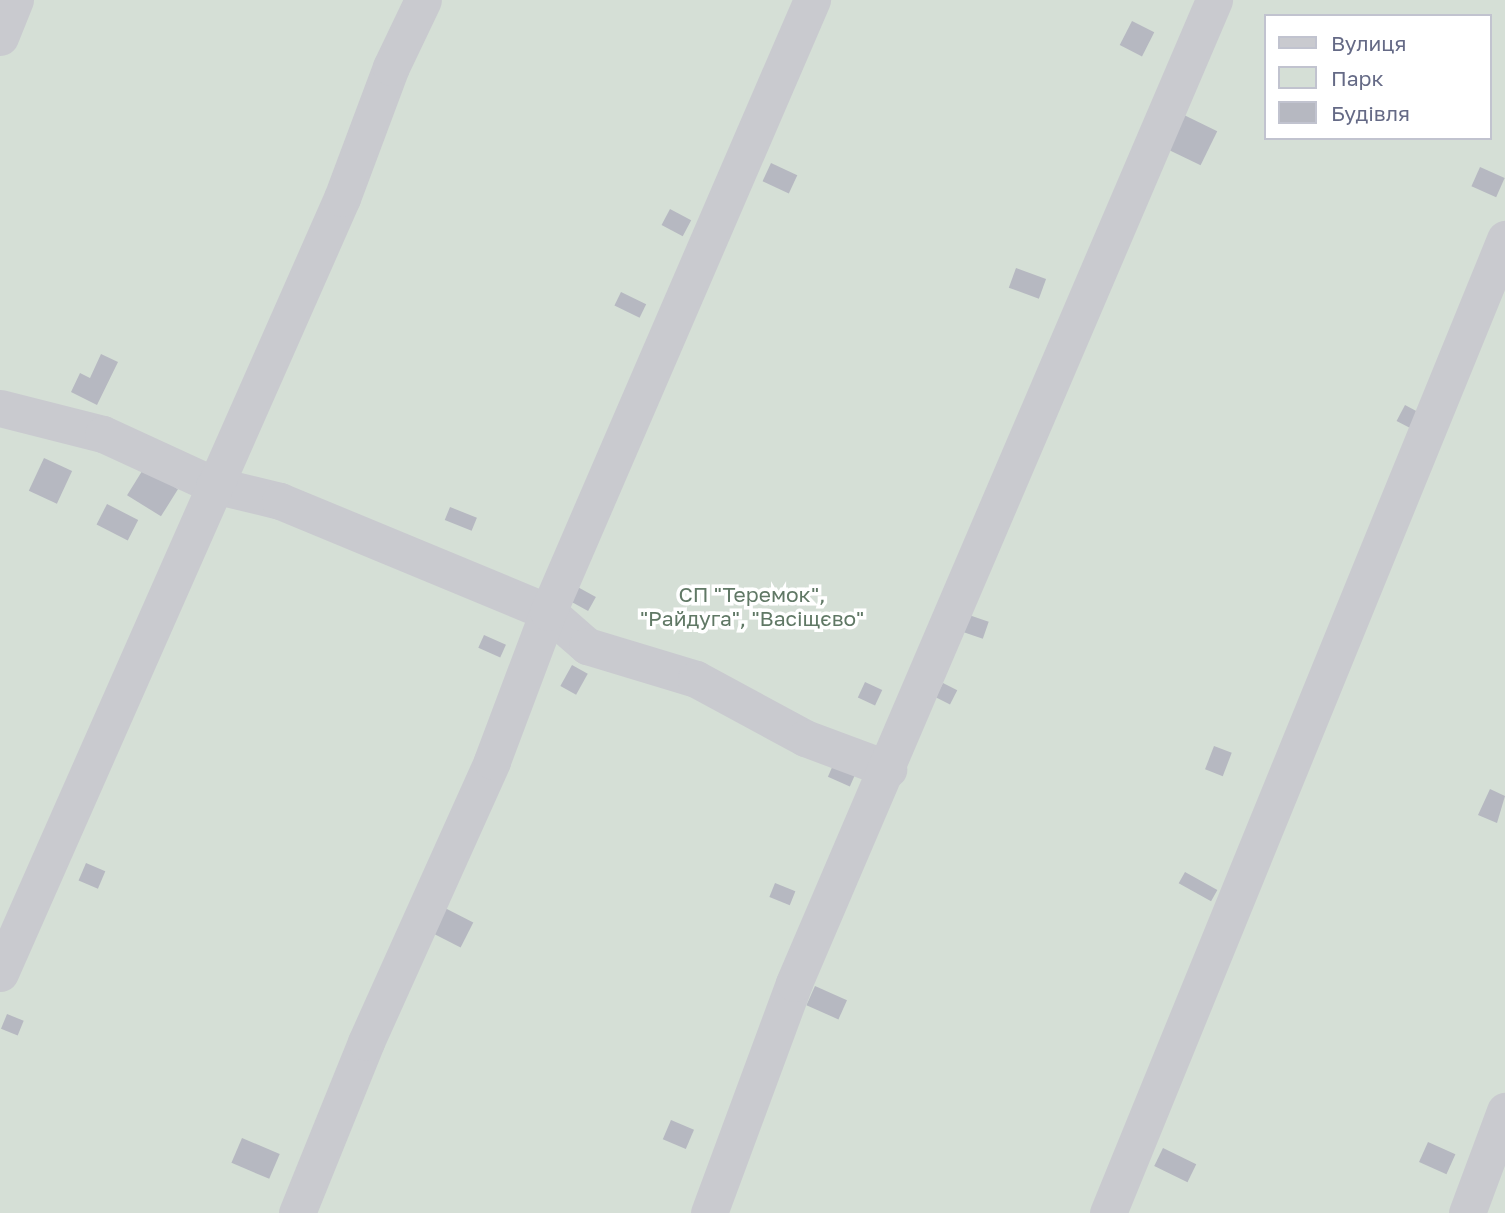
<!DOCTYPE html>
<meta charset="utf-8">
<style>
body{margin:0}
#map{position:relative;width:1505px;height:1213px;overflow:hidden;background:#f6f7f4;font-family:"Golos Text",sans-serif}
div>[style]{position:absolute}
.green>*{inset:0;background:#d5dfd6}
.building>*{inset:0;background:#b6b8c1;transform-origin:0 0}
.minor>*{height:37px;margin:-18.5px;padding:0 18.5px;transform-origin:18.5px;border-radius:18.5px;background:#c9cacf}
span{translate:-50% -50%;white-space:nowrap;text-align:center;line-height:1.15;-webkit-text-stroke:7px #fff;paint-order:stroke}
.park-label{font-size:21px;color:#607865}
.legend{position:absolute;left:1264px;top:14px;width:228px;height:126px;box-sizing:border-box;background:#fff;border:2px solid #c1c3cf;margin:0;padding:9px 12px;list-style:none;font-size:21px;color:#656a86}
.legend li{display:flex;align-items:center;gap:14px;height:35px}
.legend b{width:35px;border:2px solid #c1c3cf}
</style>
<div id="map">
<div class="green">
<i style="clip-path:polygon(evenodd,0 0,1505px 0,1505px 1213px,0 1213px,0 0,1265px 16px,1489px 16px,1489px 138px,1265px 138px,1265px 16px)"></i>
</div>
<div class="building">
<i style="left:1132px;top:21px;width:25px;height:27px;rotate:27deg"></i>
<i style="left:1184px;top:115px;width:37px;height:38px;rotate:26deg"></i>
<i style="left:771px;top:163px;width:29px;height:20px;rotate:25deg"></i>
<i style="left:1480px;top:167px;width:27px;height:21px;rotate:24deg"></i>
<i style="left:670px;top:209px;width:24px;height:18px;rotate:28deg"></i>
<i style="left:1016px;top:268px;width:32px;height:21px;rotate:20deg"></i>
<i style="left:621px;top:292px;width:28px;height:15px;rotate:26deg"></i>
<i style="clip-path:polygon(101px 354px,118px 362px,97px 405px,71px 392px,80px 373px,90px 378px)"></i>
<i style="left:1405px;top:405px;width:17px;height:18px;rotate:28deg"></i>
<i style="left:44px;top:458px;width:31px;height:36px;rotate:25deg"></i>
<i style="left:144px;top:468px;width:40px;height:32px;rotate:32deg"></i>
<i style="left:107px;top:504px;width:35px;height:23px;rotate:27deg"></i>
<i style="left:450px;top:507px;width:29px;height:14px;rotate:22deg"></i>
<i style="left:574px;top:585px;width:25px;height:16px;rotate:29deg"></i>
<i style="left:966px;top:614px;width:24px;height:18px;rotate:19deg"></i>
<i style="left:484px;top:635px;width:24px;height:14px;rotate:24deg"></i>
<i style="left:572px;top:665px;width:18px;height:24px;rotate:29deg"></i>
<i style="left:865px;top:682px;width:19px;height:17px;rotate:25deg"></i>
<i style="left:943px;top:683px;width:16px;height:16px;rotate:27deg"></i>
<i style="left:1214px;top:746px;width:19px;height:25px;rotate:21deg"></i>
<i style="left:834px;top:763px;width:24px;height:15px;rotate:24deg"></i>
<i style="clip-path:polygon(1490px 789px,1505px 796px,1497px 823px,1478px 815px)"></i>
<i style="left:86px;top:863px;width:21px;height:19px;rotate:23deg"></i>
<i style="left:1185px;top:872px;width:37px;height:13px;rotate:29deg"></i>
<i style="left:775px;top:883px;width:22px;height:15px;rotate:22deg"></i>
<i style="left:443px;top:907px;width:34px;height:28px;rotate:27deg"></i>
<i style="left:815px;top:986px;width:35px;height:21px;rotate:24deg"></i>
<i style="left:7px;top:1014px;width:18px;height:16px;rotate:22deg"></i>
<i style="left:671px;top:1120px;width:25px;height:21px;rotate:23deg"></i>
<i style="left:242px;top:1138px;width:41px;height:27px;rotate:23deg"></i>
<i style="left:1428px;top:1142px;width:30px;height:22px;rotate:24deg"></i>
<i style="left:1163px;top:1148px;width:37px;height:20px;rotate:26deg"></i>
</div>
<div class="minor">
<i style="left:0;top:37px;width:40px;rotate:-68deg"></i>
<i style="left:0;top:408px;width:106px;rotate:14.2deg"></i>
<i style="left:103px;top:434px;width:122px;rotate:24.7deg"></i>
<i style="left:214px;top:485px;width:68px;rotate:13.6deg"></i>
<i style="left:280px;top:501px;width:290px;rotate:22.5deg"></i>
<i style="left:548px;top:612px;width:52px;rotate:41.1deg"></i>
<i style="left:587px;top:646px;width:114px;rotate:16.8deg"></i>
<i style="left:696px;top:679px;width:124px;rotate:28.4deg"></i>
<i style="left:805px;top:738px;width:89px;rotate:20.5deg"></i>
<i style="left:0;top:973px;width:847px;rotate:-66.19deg"></i>
<i style="left:342px;top:198px;width:140px;rotate:-69.5deg"></i>
<i style="left:391px;top:67px;width:74px;rotate:-64.5deg"></i>
<i style="left:297px;top:1213px;width:184px;rotate:-68deg"></i>
<i style="left:366px;top:1042px;width:308px;rotate:-65.8deg"></i>
<i style="left:492px;top:761px;width:159px;rotate:-69.4deg"></i>
<i style="left:548px;top:612px;width:667px;rotate:-66.67deg"></i>
<i style="left:709px;top:1213px;width:245px;rotate:-69.7deg"></i>
<i style="left:794px;top:983px;width:1069px;rotate:-66.86deg"></i>
<i style="left:1108px;top:1213px;width:1052px;rotate:-67.82deg"></i>
<i style="left:1467px;top:1213px;width:109px;rotate:-69.6deg"></i>
</div>
<div class="park-label">
<span style="left:752px;top:606px">СП "Теремок",<br>"Райдуга", "Васіщєво"</span>
</div>
<ul class="legend">
<li><b style="height:9px;background:#c9cacf"></b>Вулиця</li>
<li><b style="height:19px;background:#d5dfd6"></b>Парк</li>
<li><b style="height:19px;background:#b6b8c1"></b>Будівля</li>
</ul>
</div>
